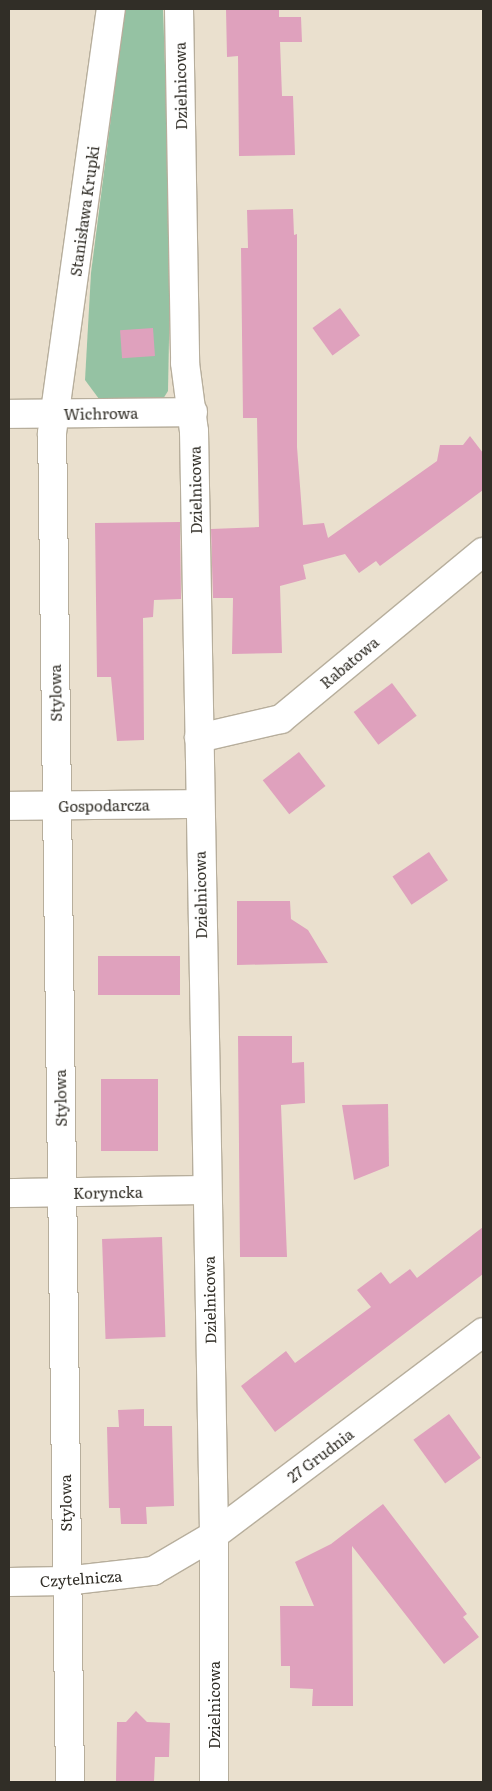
<!DOCTYPE html>
<meta charset="utf-8">
<style>
body{margin:0}
#map{position:relative;width:492px;height:1791px;overflow:hidden;background:#eae0ce;font-family:Literata,serif}
div>[style]{position:absolute}
.green>*{inset:0;background:#95c2a3}
.building>*{inset:0;background:#dfa1bd;transform-origin:0 0}
.roads{filter:drop-shadow(1px 0 #b7ae9c) drop-shadow(-1px 0 #b7ae9c) drop-shadow(0 1px #b7ae9c) drop-shadow(0 -1px #b7ae9c)}
.minor>*{height:28px;margin:-14px;padding:0 14px;transform-origin:14px;border-radius:14px;background:#fff}
span{translate:-50% -50%;white-space:nowrap;text-align:center;line-height:1.15;-webkit-text-stroke:5px #fff;paint-order:stroke}
.street-label{font-size:15px;color:#312e27}
.frame{position:absolute;inset:0;border:10px solid #312e27;pointer-events:none}
</style>
<div id="map">
<div class="green">
<i style="clip-path:polygon(125px 9px,163px 9px,171px 234px,168px 391px,163px 399px,153px 402px,102px 403px,85px 380px,91px 273px)"></i>
</div>
<div class="building">
<i style="clip-path:polygon(226px 9px,279px 9px,279px 17px,301px 17px,302px 42px,280px 42px,282px 96px,293px 96px,295px 155px,239px 156px,238px 56px,227px 57px)"></i>
<i style="clip-path:polygon(293px 209px,294px 235px,297px 234px,297px 447px,303px 525px,324px 523px,328px 538px,437px 461px,440px 445px,463px 445px,470px 436px,483px 453px,483px 490px,380px 566px,376px 561px,359px 573px,345px 554px,303px 565px,306px 579px,280px 586px,282px 653px,232px 654px,233px 598px,213px 598px,211px 529px,259px 527px,257px 418px,243px 418px,241px 248px,248px 248px,247px 210px)"></i>
<i style="left:340px;top:308px;width:34px;height:34px;rotate:54deg"></i>
<i style="left:153px;top:328px;width:28px;height:33px;rotate:86deg"></i>
<i style="clip-path:polygon(180px 522px,181px 599px,154px 600px,153px 617px,143px 618px,144px 740px,117px 741px,111px 677px,97px 677px,95px 523px)"></i>
<i style="left:392px;top:683px;width:41px;height:48px;rotate:53deg"></i>
<i style="left:299px;top:752px;width:43px;height:46px;rotate:52deg"></i>
<i style="left:429px;top:852px;width:34px;height:44px;rotate:56deg"></i>
<i style="clip-path:polygon(237px 901px,290px 901px,291px 919px,308px 930px,328px 963px,237px 965px)"></i>
<i style="left:98px;top:956px;width:82px;height:39px"></i>
<i style="clip-path:polygon(238px 1036px,292px 1036px,292px 1063px,304px 1062px,305px 1103px,281px 1105px,287px 1257px,240px 1257px)"></i>
<i style="left:158px;top:1079px;width:72px;height:57px;rotate:90deg"></i>
<i style="clip-path:polygon(388px 1104px,389px 1166px,354px 1180px,342px 1105px)"></i>
<i style="clip-path:polygon(483px 1227px,483px 1274px,275px 1432px,241px 1386px,286px 1351px,295px 1363px,371px 1307px,357px 1290px,381px 1272px,390px 1284px,410px 1269px,417px 1278px)"></i>
<i style="left:162px;top:1237px;width:100px;height:60px;rotate:88deg"></i>
<i style="clip-path:polygon(144px 1409px,144px 1426px,172px 1426px,174px 1506px,146px 1507px,147px 1524px,121px 1524px,120px 1508px,109px 1508px,107px 1427px,119px 1427px,118px 1410px)"></i>
<i style="left:449px;top:1414px;width:54px;height:44px;rotate:54deg"></i>
<i style="clip-path:polygon(383px 1504px,467px 1614px,463px 1617px,479px 1637px,444px 1664px,352px 1546px,353px 1706px,312px 1706px,313px 1689px,290px 1688px,290px 1666px,281px 1666px,280px 1606px,314px 1606px,295px 1562px,331px 1544px)"></i>
<i style="clip-path:polygon(136px 1711px,147px 1722px,170px 1723px,169px 1757px,155px 1757px,154px 1782px,116px 1782px,117px 1722px,126px 1722px)"></i>
</div>
<div class="roads">
<div class="minor">
<i style="left:179px;top:9px;width:354px;rotate:89deg"></i>
<i style="left:185px;top:363px;width:69px;rotate:82.5deg"></i>
<i style="left:194px;top:431px;width:1104px;rotate:88.96deg"></i>
<i style="left:214px;top:1535px;width:247px;rotate:90deg"></i>
<i style="left:9px;top:414px;width:184px;rotate:-0.6deg"></i>
<i style="left:199px;top:738px;width:84px;rotate:-13deg"></i>
<i style="left:281px;top:719px;width:262px;rotate:-39.6deg"></i>
<i style="left:9px;top:806px;width:189px;rotate:-0.6deg"></i>
<i style="left:9px;top:1193px;width:197px;rotate:-0.9deg"></i>
<i style="left:9px;top:1582px;width:56px;rotate:-1deg"></i>
<i style="left:65px;top:1581px;width:89px;rotate:-6.5deg"></i>
<i style="left:153px;top:1571px;width:71px;rotate:-30.5deg"></i>
<i style="left:214px;top:1535px;width:337px;rotate:-37deg"></i>
<i style="left:70px;top:1782px;width:1349px;rotate:-90.76deg"></i>
<i style="left:52px;top:433px;width:428px;rotate:-82.1deg"></i>
</div>
</div>
<div class="street-label">
<span style="left:180px;top:86px;rotate:-91deg">Dzielnicowa</span>
<span style="left:84px;top:211px;rotate:-82deg">Stanisława Krupki</span>
<span style="left:101px;top:413px;rotate:-1deg">Wichrowa</span>
<span style="left:195px;top:490px;rotate:-91deg">Dzielnicowa</span>
<span style="left:349px;top:662px;rotate:-40deg">Rabatowa</span>
<span style="left:55px;top:693px;rotate:-91deg">Stylowa</span>
<span style="left:104px;top:805px;rotate:-1deg">Gospodarcza</span>
<span style="left:200px;top:895px;rotate:-91deg">Dzielnicowa</span>
<span style="left:60px;top:1098px;rotate:-91deg">Stylowa</span>
<span style="left:108px;top:1192px;rotate:-1deg">Koryncka</span>
<span style="left:209px;top:1300px;rotate:-91deg">Dzielnicowa</span>
<span style="left:320px;top:1455px;rotate:-37deg">27 Grudnia</span>
<span style="left:65px;top:1503px;rotate:-91deg">Stylowa</span>
<span style="left:81px;top:1578px;rotate:-4deg">Czytelnicza</span>
<span style="left:214px;top:1705px;rotate:-90deg">Dzielnicowa</span>
</div>
<div class="frame"></div>
</div>
